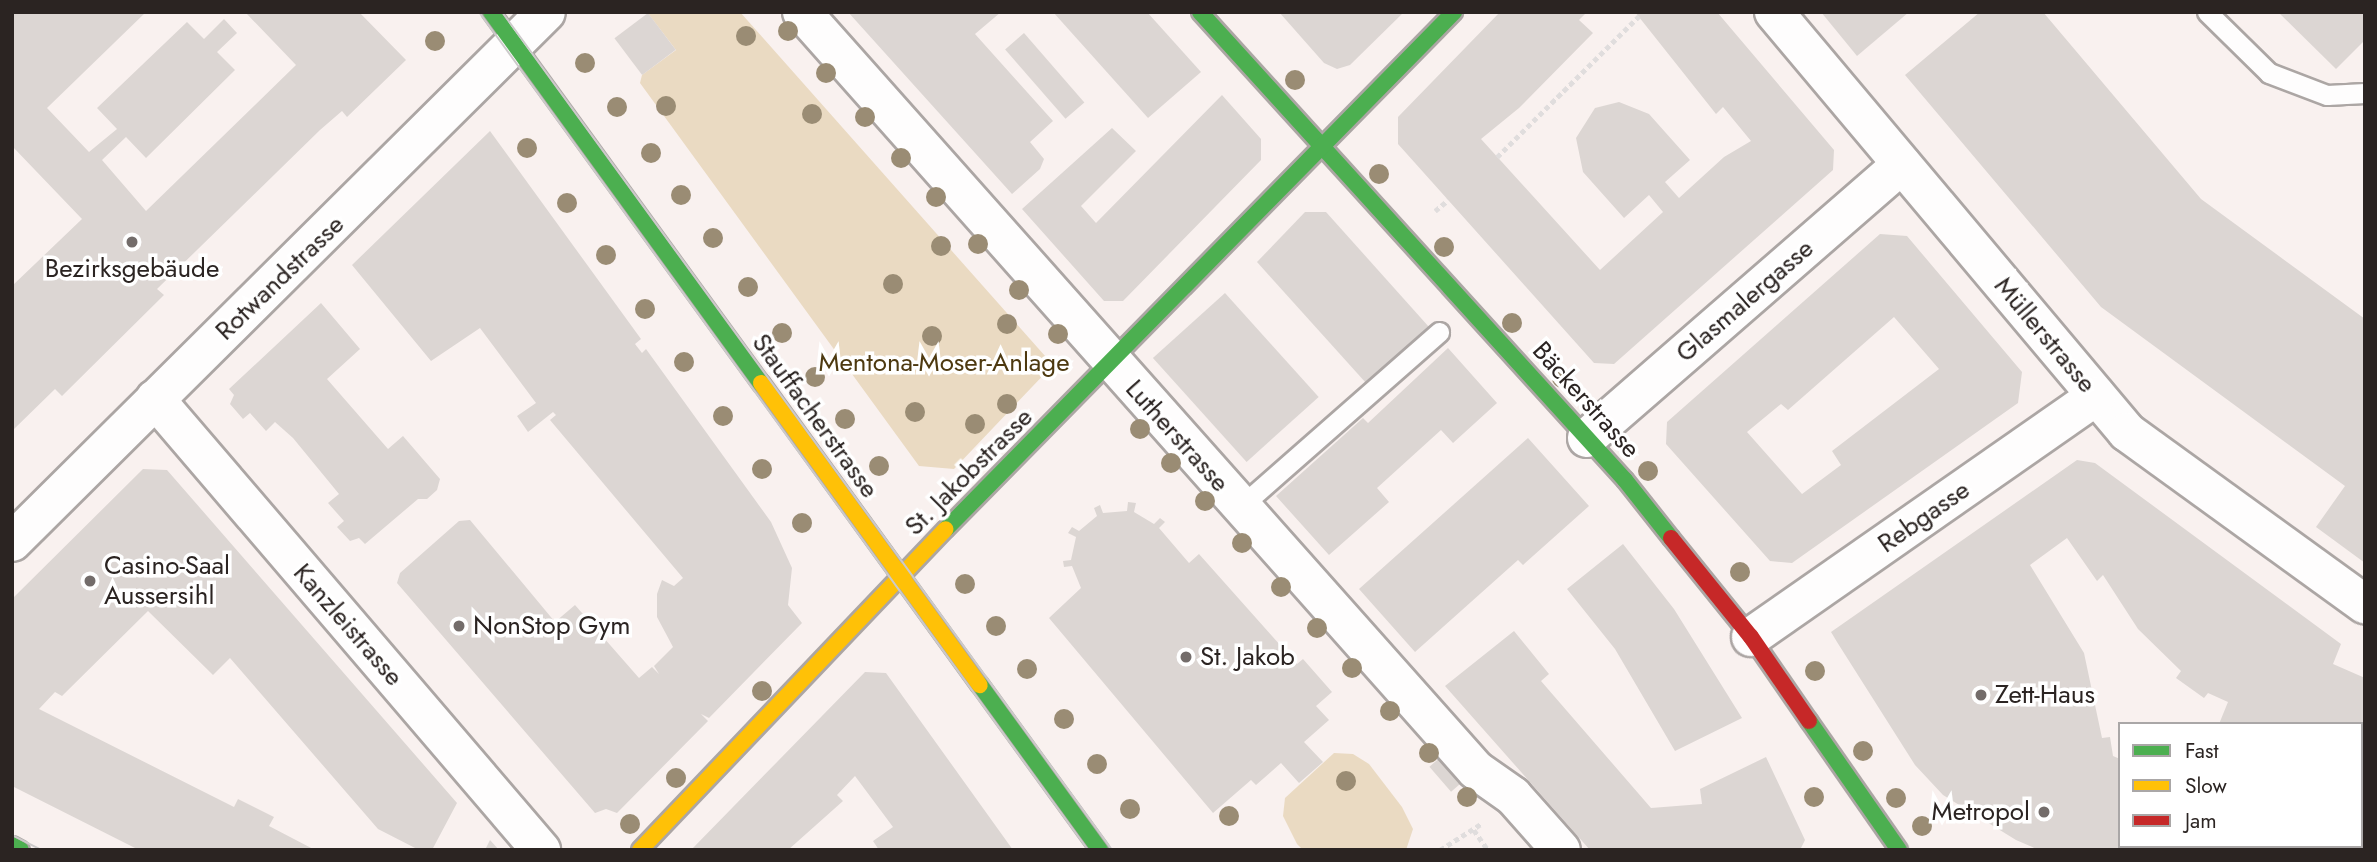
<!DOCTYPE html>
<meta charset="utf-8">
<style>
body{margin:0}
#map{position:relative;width:2377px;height:862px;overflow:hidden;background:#f9f1ef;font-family:Jost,sans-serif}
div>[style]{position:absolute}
.green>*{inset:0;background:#eadac2}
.building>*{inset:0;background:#dcd6d3;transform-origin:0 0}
.path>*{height:4.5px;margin-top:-2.25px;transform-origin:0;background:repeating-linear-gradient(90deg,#e0dddd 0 5px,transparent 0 8.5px)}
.roads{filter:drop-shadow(2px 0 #aca6a4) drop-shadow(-2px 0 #aca6a4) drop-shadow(0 2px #aca6a4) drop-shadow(0 -2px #aca6a4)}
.lane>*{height:19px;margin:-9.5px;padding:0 9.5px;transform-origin:9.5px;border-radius:9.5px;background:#fefdfd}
.street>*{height:38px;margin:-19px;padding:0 19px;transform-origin:19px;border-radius:19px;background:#fefdfd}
.fast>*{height:16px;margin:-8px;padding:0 8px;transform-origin:8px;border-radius:8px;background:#4caf50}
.slow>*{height:16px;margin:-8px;padding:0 8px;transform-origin:8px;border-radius:8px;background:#ffc107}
.jam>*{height:16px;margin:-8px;padding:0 8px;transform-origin:8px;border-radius:8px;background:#c62828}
.tram>*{height:2px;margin:-1px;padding:0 1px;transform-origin:1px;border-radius:1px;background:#cccaca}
.trees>*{width:20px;height:20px;margin:-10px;border-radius:50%;background:#9a8c74}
.dots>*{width:19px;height:19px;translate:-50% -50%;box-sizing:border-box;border:4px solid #fff;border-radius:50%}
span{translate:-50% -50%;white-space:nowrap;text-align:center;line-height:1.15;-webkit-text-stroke:7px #fff;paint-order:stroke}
.poi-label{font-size:26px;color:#2b2422}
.left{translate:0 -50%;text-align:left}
.right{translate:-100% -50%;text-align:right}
.street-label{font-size:26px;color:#2b2422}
.park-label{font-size:26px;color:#4d3910}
.frame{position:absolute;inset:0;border:14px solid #2b2422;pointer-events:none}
.legend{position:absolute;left:2118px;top:722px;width:245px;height:126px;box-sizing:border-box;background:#fff;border:2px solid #aaa7a7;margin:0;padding:9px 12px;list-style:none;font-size:21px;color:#2b2422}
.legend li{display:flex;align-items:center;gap:14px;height:35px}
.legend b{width:35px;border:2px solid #aaa7a7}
</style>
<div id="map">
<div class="green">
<i style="clip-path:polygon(647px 12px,740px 12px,1053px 365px,954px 469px,919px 466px,640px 83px,642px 75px,676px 50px)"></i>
<i style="clip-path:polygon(1334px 753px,1353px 754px,1369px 764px,1402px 807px,1413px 829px,1406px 850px,1303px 850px,1297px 844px,1283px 816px,1285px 798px)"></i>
</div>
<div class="building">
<i style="clip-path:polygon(12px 12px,146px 12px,47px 108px,89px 152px,117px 129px,97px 108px,187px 22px,204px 39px,224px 19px,237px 33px,217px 52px,235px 70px,146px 158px,126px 137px,102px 160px,146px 211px,296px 65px,245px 12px,359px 12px,406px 60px,347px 117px,342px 111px,320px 130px,157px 289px,164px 295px,62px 396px,55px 389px,12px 431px,12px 286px,82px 219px,12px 146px)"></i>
<i style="clip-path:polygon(848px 12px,1001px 12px,975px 34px,1053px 121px,1030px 142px,1044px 159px,1040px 169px,1012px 194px)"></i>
<i style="clip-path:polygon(1053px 12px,1147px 12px,1201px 72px,1148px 118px)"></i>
<i style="clip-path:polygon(1279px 12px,1404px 12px,1350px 65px,1337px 69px,1324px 63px)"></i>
<i style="clip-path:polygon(1500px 12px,1587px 12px,1579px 20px,1593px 33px,1519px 108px,1481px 139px,1600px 270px,1663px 212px,1649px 195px,1624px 218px,1583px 172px,1576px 138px,1595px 108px,1619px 102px,1649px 114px,1690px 160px,1665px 182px,1679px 198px,1724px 157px,1751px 141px,1723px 107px,1716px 114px,1635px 12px,1717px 12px,1834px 150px,1833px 170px,1614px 364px,1594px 363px,1398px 144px,1398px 117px)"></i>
<i style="clip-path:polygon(1821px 12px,1909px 12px,1857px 56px)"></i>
<i style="clip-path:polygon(1980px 12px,2043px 12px,2201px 199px,2365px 319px,2365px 563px,2316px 527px,2345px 486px,2101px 307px,1905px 75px)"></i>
<i style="clip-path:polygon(2278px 12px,2365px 12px,2365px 40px,2336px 69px)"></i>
<i style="left:648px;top:13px;width:46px;height:42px;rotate:53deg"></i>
<i style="left:1024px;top:33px;width:92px;height:25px;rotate:49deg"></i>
<i style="clip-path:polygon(1222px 95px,1261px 139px,1261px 160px,1123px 301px,1104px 301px,1022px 209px,1112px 128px,1136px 151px,1081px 206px,1096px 223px)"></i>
<i style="clip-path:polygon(490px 131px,641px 339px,635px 344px,642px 353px,646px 349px,771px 522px,792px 568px,788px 605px,802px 623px,709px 718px,701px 714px,708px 721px,617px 813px,606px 809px,595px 813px,397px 583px,400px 573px,459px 521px,470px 520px,555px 622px,575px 605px,639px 678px,652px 667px,659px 674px,654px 666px,673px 647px,657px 617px,657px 594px,662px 580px,674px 586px,683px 578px,550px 420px,556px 415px,553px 412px,528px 432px,517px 416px,536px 403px,480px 328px,431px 361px,352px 265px)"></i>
<i style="clip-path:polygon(1305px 212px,1326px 212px,1429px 327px,1366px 383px,1257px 262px)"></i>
<i style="clip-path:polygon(evenodd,1880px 234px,1907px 236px,2022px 372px,2018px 403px,1792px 563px,1770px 561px,1666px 444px,1667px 422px,1880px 234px,1894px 317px,1939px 369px,1832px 451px,1841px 465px,1802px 494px,1747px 432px,1781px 404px,1788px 410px,1894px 317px)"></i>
<i style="left:1225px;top:293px;width:140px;height:97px;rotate:48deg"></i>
<i style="clip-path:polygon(321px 303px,360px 349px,327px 379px,388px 449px,403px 436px,440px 479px,437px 490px,427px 499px,418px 499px,365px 544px,359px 538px,350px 541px,337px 527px,344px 521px,328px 503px,339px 494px,293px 438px,275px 422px,266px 431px,250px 413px,243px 419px,230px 404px,234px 395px,229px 389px)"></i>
<i style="clip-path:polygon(1448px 348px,1497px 403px,1453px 443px,1441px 430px,1377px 488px,1389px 502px,1329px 555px,1276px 496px,1363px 418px,1368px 423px)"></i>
<i style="clip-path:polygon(1528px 438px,1589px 506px,1523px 565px,1518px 560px,1415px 652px,1359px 589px)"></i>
<i style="clip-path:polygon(2077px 460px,2095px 463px,2341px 644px,2333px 664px,2365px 678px,2365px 773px,2361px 724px,2219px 724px,2228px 702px,2208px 693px,2204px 698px,2176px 678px,2181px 671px,2138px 629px,2103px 575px,2097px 581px,2067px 538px,2030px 565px,2084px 653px,2102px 738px,2110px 737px,2113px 756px,2120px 759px,2120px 846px,2305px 846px,2304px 850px,2039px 850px,2016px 840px,1943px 795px,1915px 765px,1837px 642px,1831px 632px)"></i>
<i style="clip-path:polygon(143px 469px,167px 470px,457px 803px,432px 850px,419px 850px,378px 829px,230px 658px,213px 675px,148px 611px,62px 696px,55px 692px,39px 709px,234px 807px,238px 799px,274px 817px,269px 826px,315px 850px,139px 850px,12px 786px,12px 599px)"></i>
<i style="clip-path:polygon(1128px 502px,1136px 503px,1134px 512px,1154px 524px,1160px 518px,1165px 522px,1159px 528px,1189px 563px,1199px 554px,1297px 664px,1303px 659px,1332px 692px,1316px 706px,1329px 720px,1304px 742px,1323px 762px,1299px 783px,1281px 763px,1256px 785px,1251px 780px,1213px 813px,1049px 618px,1081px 588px,1072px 566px,1064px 567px,1063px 561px,1071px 560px,1076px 537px,1068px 533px,1072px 527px,1079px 531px,1097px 516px,1094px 508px,1100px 505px,1103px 513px,1127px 511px)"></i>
<i style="clip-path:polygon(1623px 544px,1674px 609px,1742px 718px,1675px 751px,1615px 649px,1567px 589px)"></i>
<i style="clip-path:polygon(1514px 631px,1549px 674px,1541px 681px,1651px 808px,1702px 804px,1700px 789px,1766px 757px,1805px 840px,1800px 850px,1590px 850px,1445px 686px)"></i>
<i style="clip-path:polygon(865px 672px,886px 673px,1013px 850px,879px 850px,873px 841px,893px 827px,855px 776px,837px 795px,843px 801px,788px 850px,691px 850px)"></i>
<i style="left:1443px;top:755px;width:33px;height:18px;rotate:49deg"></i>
<i style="clip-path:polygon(490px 840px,499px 850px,485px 850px)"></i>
</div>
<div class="path">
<i style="left:1497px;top:157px;width:200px;rotate:-44.8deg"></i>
<i style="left:1435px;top:211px;width:17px;rotate:-40deg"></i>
<i style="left:1474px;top:830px;width:24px;rotate:55deg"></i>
<i style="left:1440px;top:850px;width:49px;rotate:-32.4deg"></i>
</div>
<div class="roads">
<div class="lane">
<i style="left:2207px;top:12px;width:87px;rotate:44.5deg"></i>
<i style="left:2269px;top:73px;width:62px;rotate:20.8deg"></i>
<i style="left:2327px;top:95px;width:38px;rotate:-3deg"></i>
<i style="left:1240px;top:507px;width:265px;rotate:-41.3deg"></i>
</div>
<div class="street">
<i style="left:802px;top:12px;width:1014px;rotate:48.36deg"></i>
<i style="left:1476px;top:770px;width:45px;rotate:35.1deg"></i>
<i style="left:1513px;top:796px;width:72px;rotate:48.4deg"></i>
<i style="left:1774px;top:12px;width:549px;rotate:49.95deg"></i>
<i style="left:2127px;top:432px;width:294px;rotate:35.9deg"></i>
<i style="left:155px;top:399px;width:594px;rotate:49.44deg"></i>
<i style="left:1587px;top:438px;width:417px;rotate:-41deg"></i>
<i style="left:12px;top:542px;width:752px;rotate:-44.78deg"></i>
<i style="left:1751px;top:637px;width:421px;rotate:-34.9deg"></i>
</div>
<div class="fast">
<i style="left:491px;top:12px;width:459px;rotate:54deg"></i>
<i style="left:1200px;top:12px;width:632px;rotate:47.76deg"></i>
<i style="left:1625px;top:480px;width:74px;rotate:51.6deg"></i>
<i style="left:946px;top:529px;width:725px;rotate:-45.5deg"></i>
<i style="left:980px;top:685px;width:204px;rotate:54deg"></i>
<i style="left:1809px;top:721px;width:157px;rotate:55.1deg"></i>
<i style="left:12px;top:845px;width:10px;rotate:29deg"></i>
</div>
<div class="slow">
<i style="left:761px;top:383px;width:373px;rotate:54.1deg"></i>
<i style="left:640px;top:850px;width:443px;rotate:-46.4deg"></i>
</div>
<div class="jam">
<i style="left:1671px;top:538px;width:127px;rotate:51.1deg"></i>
<i style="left:1751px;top:637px;width:102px;rotate:55.4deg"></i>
</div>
</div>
<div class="tram">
<i style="left:479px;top:12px;width:1036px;rotate:53.99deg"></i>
<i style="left:502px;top:12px;width:1037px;rotate:53.95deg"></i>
<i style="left:12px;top:835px;width:33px;rotate:27deg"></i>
</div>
<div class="trees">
<i style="left:788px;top:31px"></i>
<i style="left:746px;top:36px"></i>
<i style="left:435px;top:41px"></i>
<i style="left:585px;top:63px"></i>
<i style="left:826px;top:73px"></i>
<i style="left:1295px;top:80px"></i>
<i style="left:666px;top:106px"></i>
<i style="left:617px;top:107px"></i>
<i style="left:812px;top:114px"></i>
<i style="left:865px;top:117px"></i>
<i style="left:527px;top:148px"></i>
<i style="left:651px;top:153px"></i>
<i style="left:901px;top:158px"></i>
<i style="left:1379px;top:174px"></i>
<i style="left:681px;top:195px"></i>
<i style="left:936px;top:197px"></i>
<i style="left:567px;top:203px"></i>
<i style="left:713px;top:238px"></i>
<i style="left:978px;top:244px"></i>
<i style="left:941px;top:246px"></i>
<i style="left:1444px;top:247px"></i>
<i style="left:606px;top:255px"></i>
<i style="left:893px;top:284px"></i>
<i style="left:748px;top:287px"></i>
<i style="left:1019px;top:290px"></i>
<i style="left:645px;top:309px"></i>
<i style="left:1512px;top:323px"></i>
<i style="left:1007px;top:324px"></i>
<i style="left:782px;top:333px"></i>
<i style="left:1058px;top:334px"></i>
<i style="left:932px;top:336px"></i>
<i style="left:684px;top:362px"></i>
<i style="left:815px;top:377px"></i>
<i style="left:1562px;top:378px"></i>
<i style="left:1007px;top:404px"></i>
<i style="left:915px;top:412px"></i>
<i style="left:723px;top:416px"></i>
<i style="left:845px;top:419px"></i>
<i style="left:975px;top:424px"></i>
<i style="left:1140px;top:429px"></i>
<i style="left:1171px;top:463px"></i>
<i style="left:879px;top:466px"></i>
<i style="left:762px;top:469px"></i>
<i style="left:1648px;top:471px"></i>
<i style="left:1205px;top:501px"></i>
<i style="left:802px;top:523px"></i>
<i style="left:1242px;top:543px"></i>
<i style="left:1740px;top:572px"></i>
<i style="left:965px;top:584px"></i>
<i style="left:1281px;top:587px"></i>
<i style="left:996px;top:626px"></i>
<i style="left:1317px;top:628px"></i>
<i style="left:1352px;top:668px"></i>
<i style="left:1027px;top:669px"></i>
<i style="left:1815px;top:671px"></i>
<i style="left:762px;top:691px"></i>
<i style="left:1390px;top:711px"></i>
<i style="left:1064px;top:719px"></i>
<i style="left:1863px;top:751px"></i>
<i style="left:1429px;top:753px"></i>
<i style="left:1097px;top:764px"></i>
<i style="left:676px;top:778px"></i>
<i style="left:1346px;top:781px"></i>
<i style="left:1467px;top:797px"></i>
<i style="left:1814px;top:797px"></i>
<i style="left:1896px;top:798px"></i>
<i style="left:1130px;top:809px"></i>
<i style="left:1229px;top:816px"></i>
<i style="left:630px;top:824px"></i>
<i style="left:1922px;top:826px"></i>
</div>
<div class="dots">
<i style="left:132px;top:242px;background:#736c6a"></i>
<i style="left:90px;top:581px;background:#736c6a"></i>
<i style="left:459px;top:626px;background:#736c6a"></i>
<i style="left:1186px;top:657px;background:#736c6a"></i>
<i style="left:1981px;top:695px;background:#736c6a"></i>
<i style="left:2044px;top:812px;background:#736c6a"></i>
</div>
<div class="poi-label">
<span style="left:132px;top:269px">Bezirksgebäude</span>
<span class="left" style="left:104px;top:581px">Casino-Saal<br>Aussersihl</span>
<span class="left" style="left:473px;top:626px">NonStop Gym</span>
<span class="left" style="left:1200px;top:657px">St. Jakob</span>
<span class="left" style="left:1995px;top:695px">Zett-Haus</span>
<span class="right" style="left:2030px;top:812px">Metropol</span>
</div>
<div class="street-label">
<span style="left:280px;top:278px;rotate:-44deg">Rotwandstrasse</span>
<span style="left:1745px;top:301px;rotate:-41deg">Glasmalergasse</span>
<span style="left:2045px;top:335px;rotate:50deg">Müllerstrasse</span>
<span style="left:1586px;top:400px;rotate:48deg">Bäckerstrasse</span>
<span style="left:815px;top:416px;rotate:54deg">Stauffacherstrasse</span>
<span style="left:1177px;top:436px;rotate:48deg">Lutherstrasse</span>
<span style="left:969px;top:472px;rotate:-45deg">St. Jakobstrasse</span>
<span style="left:1924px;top:517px;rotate:-35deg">Rebgasse</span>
<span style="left:348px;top:625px;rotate:49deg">Kanzleistrasse</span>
</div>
<div class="park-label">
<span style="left:944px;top:363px">Mentona-Moser-Anlage</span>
</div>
<div class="frame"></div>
<ul class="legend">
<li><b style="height:9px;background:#4caf50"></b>Fast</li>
<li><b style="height:9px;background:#ffc107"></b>Slow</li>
<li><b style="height:9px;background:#c62828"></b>Jam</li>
</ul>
</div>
